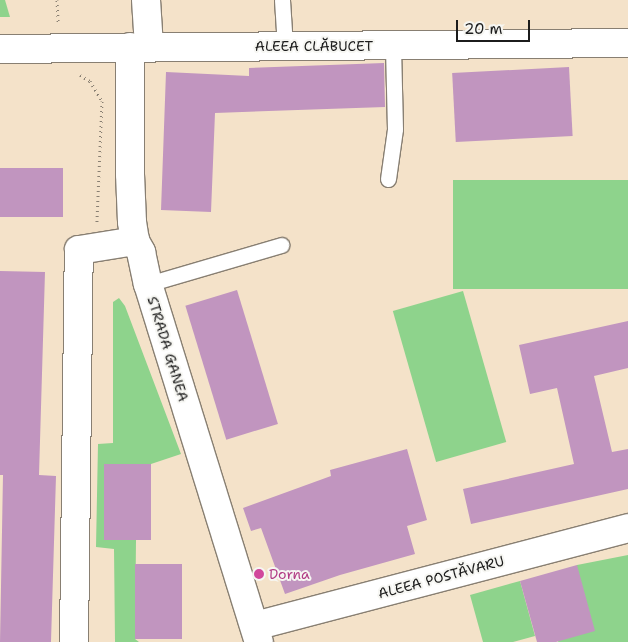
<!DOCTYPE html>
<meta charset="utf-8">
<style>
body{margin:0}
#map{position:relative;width:628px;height:642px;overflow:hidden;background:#f4e2c9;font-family:"Shantell Sans",sans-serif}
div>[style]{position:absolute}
.green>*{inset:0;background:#8ed38c;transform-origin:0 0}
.building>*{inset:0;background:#c195bf;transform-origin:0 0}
.path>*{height:3px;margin-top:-1.5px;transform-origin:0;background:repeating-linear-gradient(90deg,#887f72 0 1px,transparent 0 5px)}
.roads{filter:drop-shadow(1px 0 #887f72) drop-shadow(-1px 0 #887f72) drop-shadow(0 1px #887f72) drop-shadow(0 -1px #887f72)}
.service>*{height:15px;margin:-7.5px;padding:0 7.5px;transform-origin:7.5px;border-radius:7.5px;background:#fff}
.minor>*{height:28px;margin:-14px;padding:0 14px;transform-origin:14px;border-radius:14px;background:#fff}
.dots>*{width:14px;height:14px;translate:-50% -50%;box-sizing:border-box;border:2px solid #f6f6f2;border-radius:50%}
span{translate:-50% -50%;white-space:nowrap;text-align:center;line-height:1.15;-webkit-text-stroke:4px #f6f6f2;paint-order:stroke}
.street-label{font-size:14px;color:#1c1c1c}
.hotel-label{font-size:14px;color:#b23c85}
.left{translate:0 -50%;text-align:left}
.scale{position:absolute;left:456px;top:20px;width:74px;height:22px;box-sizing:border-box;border:2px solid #1c1c1c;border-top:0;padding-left:6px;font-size:15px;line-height:18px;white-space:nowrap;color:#1c1c1c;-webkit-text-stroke:4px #f6f6f2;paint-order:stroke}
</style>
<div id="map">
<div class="green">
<i style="clip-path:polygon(0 0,5px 0,10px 17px,0 17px)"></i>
<i style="left:628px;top:180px;width:109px;height:175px;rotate:90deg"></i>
<i style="left:463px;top:291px;width:157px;height:73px;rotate:74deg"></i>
<i style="clip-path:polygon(119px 298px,125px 306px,181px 454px,151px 464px,104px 464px,105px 539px,136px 540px,135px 639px,139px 642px,115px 642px,114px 549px,96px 547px,98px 444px,113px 443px,113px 302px)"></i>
<i style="clip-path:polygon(628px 555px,628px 642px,558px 642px,577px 565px)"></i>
<i style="clip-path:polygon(520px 581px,535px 636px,513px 642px,483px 642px,470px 595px)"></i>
</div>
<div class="building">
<i style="clip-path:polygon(384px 63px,385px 107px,215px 113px,211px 212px,161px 210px,166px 72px,249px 76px,249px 68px)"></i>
<i style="left:569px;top:67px;width:69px;height:117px;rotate:87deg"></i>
<i style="left:63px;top:168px;width:49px;height:63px;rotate:90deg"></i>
<i style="clip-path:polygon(0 271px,45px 272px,39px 475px,56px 476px,51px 642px,0 642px,3px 475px,0 475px)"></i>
<i style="left:237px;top:290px;width:140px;height:54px;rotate:73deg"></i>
<i style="clip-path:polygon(628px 321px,628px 368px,594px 376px,612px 452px,628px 449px,628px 489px,471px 524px,463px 489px,574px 464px,557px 388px,530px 394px,519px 345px)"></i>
<i style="clip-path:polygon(407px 449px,427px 520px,407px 526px,415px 554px,340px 575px,285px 594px,261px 528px,251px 531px,243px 508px,331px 476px,330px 470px)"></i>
<i style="left:104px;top:464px;width:47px;height:76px"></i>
<i style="left:135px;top:564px;width:47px;height:75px"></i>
<i style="clip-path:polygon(577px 565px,595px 631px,556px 642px,537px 642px,520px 581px)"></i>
</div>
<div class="path">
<i style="left:57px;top:0;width:22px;rotate:87deg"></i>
<i style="left:80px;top:75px;width:12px;rotate:31deg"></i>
<i style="left:90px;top:81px;width:23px;rotate:59deg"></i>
<i style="left:102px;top:101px;width:121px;rotate:92.4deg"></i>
</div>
<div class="roads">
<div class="service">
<i style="left:282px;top:0;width:46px;rotate:86.3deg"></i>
<i style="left:388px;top:179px;width:50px;rotate:-82deg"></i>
<i style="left:395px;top:129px;width:84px;rotate:-91.4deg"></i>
<i style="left:148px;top:284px;width:139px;rotate:-16.3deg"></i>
</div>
<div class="minor">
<i style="left:146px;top:0;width:47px;rotate:86.3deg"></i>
<i style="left:130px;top:47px;width:127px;rotate:90deg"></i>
<i style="left:130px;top:174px;width:48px;rotate:87.6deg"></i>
<i style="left:132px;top:222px;width:19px;rotate:81deg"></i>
<i style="left:135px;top:241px;width:13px;rotate:61deg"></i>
<i style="left:141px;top:252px;width:33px;rotate:78deg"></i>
<i style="left:148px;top:284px;width:375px;rotate:72.8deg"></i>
<i style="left:0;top:49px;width:628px;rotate:-0.55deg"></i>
<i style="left:255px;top:626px;width:386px;rotate:-14.7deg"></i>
<i style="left:74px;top:642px;width:392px;rotate:-89.3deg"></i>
<i style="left:79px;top:250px;width:57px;rotate:-9.1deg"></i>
</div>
</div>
<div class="dots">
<i style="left:259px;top:574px;background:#d1479c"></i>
</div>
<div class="street-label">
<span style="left:314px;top:46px">ALEEA CLĂBUCET</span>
<span style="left:168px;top:349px;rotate:73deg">STRADA GANEA</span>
<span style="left:441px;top:577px;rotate:-15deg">ALEEA POSTĂVARU</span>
</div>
<div class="hotel-label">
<span class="left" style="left:269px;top:574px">Dorna</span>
</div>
<div class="scale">20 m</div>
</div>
